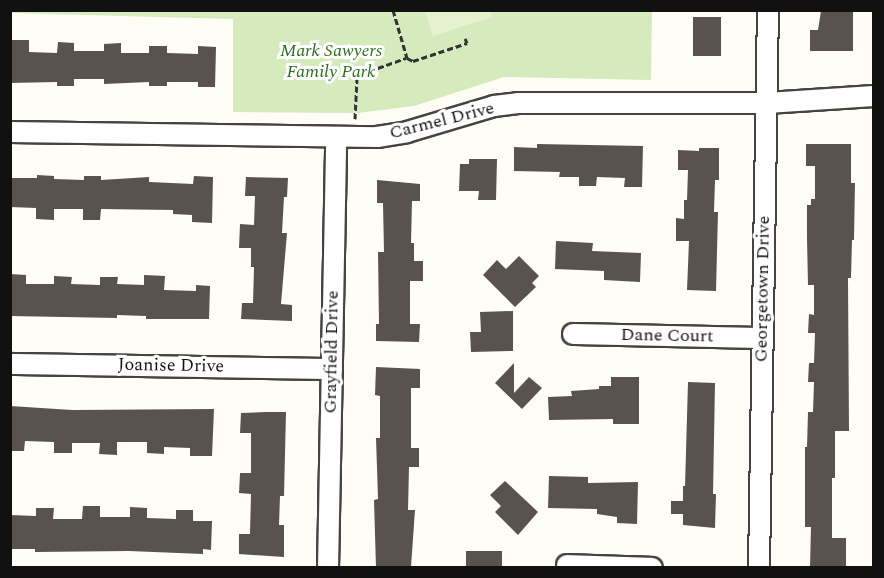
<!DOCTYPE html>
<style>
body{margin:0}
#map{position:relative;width:884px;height:578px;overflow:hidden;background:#fffdf5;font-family:Spectral,serif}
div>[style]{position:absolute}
.green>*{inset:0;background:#d5ebbd}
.pitch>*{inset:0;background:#e6f2cf}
.building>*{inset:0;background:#5a524d;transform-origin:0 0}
.path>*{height:3px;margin-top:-1.5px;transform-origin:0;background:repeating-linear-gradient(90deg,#333 0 6px,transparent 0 9px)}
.roads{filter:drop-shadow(2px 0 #444) drop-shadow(-2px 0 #444) drop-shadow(0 2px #444) drop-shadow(0 -2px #444)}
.street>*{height:20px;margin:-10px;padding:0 10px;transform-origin:10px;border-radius:10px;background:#fff}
span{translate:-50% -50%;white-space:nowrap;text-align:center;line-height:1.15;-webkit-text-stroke:6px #fff;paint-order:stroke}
.park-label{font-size:18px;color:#2f6b1f;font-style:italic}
.street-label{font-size:18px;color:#111}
.frame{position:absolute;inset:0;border:12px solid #111;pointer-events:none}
</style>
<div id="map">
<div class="green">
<i style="clip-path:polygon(11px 10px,652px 11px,651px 80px,504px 77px,414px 106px,357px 113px,233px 112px,233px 19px,11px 13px)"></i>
</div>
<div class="pitch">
<i style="clip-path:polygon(425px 11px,490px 11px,492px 17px,433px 36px)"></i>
</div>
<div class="building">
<i style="clip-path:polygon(821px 11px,853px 11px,853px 51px,810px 51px,810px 30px,818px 30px)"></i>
<i style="left:693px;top:17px;width:28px;height:39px"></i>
<i style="clip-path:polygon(10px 40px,29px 40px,29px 52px,57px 53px,58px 42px,74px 43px,74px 51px,104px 51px,104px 44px,121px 43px,121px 53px,149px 53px,149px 46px,167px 46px,167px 53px,198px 54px,198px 46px,216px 47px,215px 87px,198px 87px,198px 82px,167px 82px,167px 86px,149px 86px,149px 82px,104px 84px,104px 79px,74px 79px,74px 86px,57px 86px,57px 82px,10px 83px)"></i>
<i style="clip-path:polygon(537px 144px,643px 146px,642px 187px,624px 187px,625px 178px,597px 177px,596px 186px,579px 186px,579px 177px,559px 177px,560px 172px,514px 171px,514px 147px,537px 148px)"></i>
<i style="clip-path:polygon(806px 144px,851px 144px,851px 183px,855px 183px,854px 240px,852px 240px,851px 278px,848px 278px,849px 431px,835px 431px,835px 478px,832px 478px,832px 538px,846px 538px,846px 567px,810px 567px,811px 527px,805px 527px,805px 447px,807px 447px,808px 412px,813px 412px,814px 382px,808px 382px,809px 363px,814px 363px,815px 333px,808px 333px,809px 314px,814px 315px,814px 285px,808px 285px,807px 238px,807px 205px,811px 205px,811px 199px,815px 199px,815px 166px,806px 166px)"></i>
<i style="clip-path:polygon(699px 148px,719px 148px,719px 180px,715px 180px,714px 212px,718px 212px,716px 291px,687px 290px,689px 241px,676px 241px,676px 218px,684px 219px,684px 200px,687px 200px,688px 170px,678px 170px,678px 150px,699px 151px)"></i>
<i style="clip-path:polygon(469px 159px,497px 159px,496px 200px,478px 200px,479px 191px,459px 191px,460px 164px,469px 164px)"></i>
<i style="clip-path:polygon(37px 175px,54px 176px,54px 179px,84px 180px,84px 176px,101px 176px,101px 180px,149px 177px,149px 182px,193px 184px,194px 176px,213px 177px,212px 223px,192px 222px,192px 215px,173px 214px,173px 210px,101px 209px,100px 220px,83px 220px,83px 209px,54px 209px,54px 220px,36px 219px,36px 208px,10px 207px,10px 178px,37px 178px)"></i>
<i style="clip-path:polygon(246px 177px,288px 178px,287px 197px,284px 197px,282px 233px,287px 233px,281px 304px,292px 305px,292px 321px,241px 319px,242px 303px,253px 303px,254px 267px,251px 267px,251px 248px,239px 248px,240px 224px,254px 225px,255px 196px,245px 196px)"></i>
<i style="clip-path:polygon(377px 180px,420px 184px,420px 201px,412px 201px,411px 243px,414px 243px,414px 261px,423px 261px,423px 281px,410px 281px,410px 324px,420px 324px,419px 342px,376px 341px,376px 324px,379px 324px,378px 252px,384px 252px,383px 203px,377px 203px)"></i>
<i style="clip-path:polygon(556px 241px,593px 243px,592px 251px,641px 253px,640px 282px,604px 280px,604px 271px,555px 269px)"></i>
<i style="clip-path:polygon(519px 256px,539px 276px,532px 283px,536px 287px,515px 307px,483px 275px,497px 260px,506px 269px)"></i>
<i style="clip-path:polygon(10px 274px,26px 275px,26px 284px,54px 284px,54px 276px,72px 277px,71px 284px,100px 285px,100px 277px,118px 277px,117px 284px,144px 285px,144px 275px,165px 276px,164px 290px,196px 291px,196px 285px,210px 286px,209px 319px,146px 319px,146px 316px,117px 315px,117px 318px,10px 316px)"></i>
<i style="clip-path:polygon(513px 311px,513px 351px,471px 352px,470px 332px,481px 332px,480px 312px)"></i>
<i style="clip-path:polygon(514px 363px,514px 393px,529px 377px,542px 388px,522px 409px,495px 383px)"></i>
<i style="clip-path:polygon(376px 367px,420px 369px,420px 388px,411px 388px,411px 448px,419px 448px,419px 467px,409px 467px,408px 510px,415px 510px,411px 567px,376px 567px,374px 500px,378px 499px,376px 438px,380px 438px,380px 396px,375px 395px)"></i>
<i style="clip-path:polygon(611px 377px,639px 377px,639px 424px,613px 424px,613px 419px,549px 420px,548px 397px,572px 396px,571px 391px,599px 389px,599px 386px,611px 386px)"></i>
<i style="clip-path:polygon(688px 382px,715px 383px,713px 494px,716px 494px,715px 528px,683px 525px,683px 514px,671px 514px,671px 501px,683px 501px,683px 486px,685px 486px)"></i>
<i style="clip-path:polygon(10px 406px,72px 410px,214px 409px,212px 456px,190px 456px,190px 448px,164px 447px,164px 454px,147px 453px,147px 442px,117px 442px,117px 455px,99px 454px,100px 443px,72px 443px,72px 453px,54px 453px,54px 442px,25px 441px,24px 451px,10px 451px)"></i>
<i style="clip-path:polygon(266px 412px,286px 412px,284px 496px,280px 496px,279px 525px,284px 525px,284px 557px,239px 554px,239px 534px,250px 534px,251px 494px,239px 493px,240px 473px,251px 473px,251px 433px,240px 433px,241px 413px)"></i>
<i style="clip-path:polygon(549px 476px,588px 477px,588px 483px,638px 482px,637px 524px,617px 523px,617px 517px,597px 514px,597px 509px,548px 508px)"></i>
<i style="clip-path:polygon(505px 481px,538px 512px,518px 535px,495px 512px,501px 506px,490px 495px)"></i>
<i style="clip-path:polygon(83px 506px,100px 506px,100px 517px,130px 517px,130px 507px,147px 508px,147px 518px,176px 519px,176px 510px,193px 510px,193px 521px,212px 521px,211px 550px,203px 549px,203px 554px,129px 551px,35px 552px,35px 549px,10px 549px,10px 515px,36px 516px,36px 508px,54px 508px,53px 519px,82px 519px)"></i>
<i style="left:502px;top:551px;width:16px;height:36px;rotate:90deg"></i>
</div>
<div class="path">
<i style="left:393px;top:10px;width:50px;rotate:73.7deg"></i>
<i style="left:407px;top:58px;width:7px;rotate:27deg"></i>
<i style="left:413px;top:61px;width:57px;rotate:-18.4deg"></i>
<i style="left:467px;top:43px;width:5px;rotate:-112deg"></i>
<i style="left:355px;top:119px;width:41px;rotate:-87.2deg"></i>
<i style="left:357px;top:78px;width:6px;rotate:-45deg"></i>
<i style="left:361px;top:74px;width:48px;rotate:-19.6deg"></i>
</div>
<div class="roads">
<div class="street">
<i style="left:10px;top:132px;width:367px;rotate:0.8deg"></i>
<i style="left:377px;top:137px;width:30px;rotate:-9deg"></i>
<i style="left:407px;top:132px;width:91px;rotate:-16.6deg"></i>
<i style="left:494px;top:106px;width:24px;rotate:-7deg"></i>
<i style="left:518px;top:103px;width:249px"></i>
<i style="left:767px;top:103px;width:107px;rotate:-3.7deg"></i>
<i style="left:573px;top:334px;width:188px;rotate:1.2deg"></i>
<i style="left:10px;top:364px;width:322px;rotate:0.9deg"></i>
<i style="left:567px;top:565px;width:85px;rotate:2deg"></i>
<i style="left:328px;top:568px;width:431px;rotate:-88.9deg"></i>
<i style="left:759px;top:568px;width:558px;rotate:-89.08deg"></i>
</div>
</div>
<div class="park-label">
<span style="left:331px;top:62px">Mark Sawyers<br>Family Park</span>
</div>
<div class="street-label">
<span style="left:442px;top:121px;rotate:-14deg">Carmel Drive</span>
<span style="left:763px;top:289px;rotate:-89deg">Georgetown Drive</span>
<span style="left:667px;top:336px;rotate:1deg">Dane Court</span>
<span style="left:332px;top:352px;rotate:-89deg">Grayfield Drive</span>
<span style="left:171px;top:366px;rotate:1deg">Joanise Drive</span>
</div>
<div class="frame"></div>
</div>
